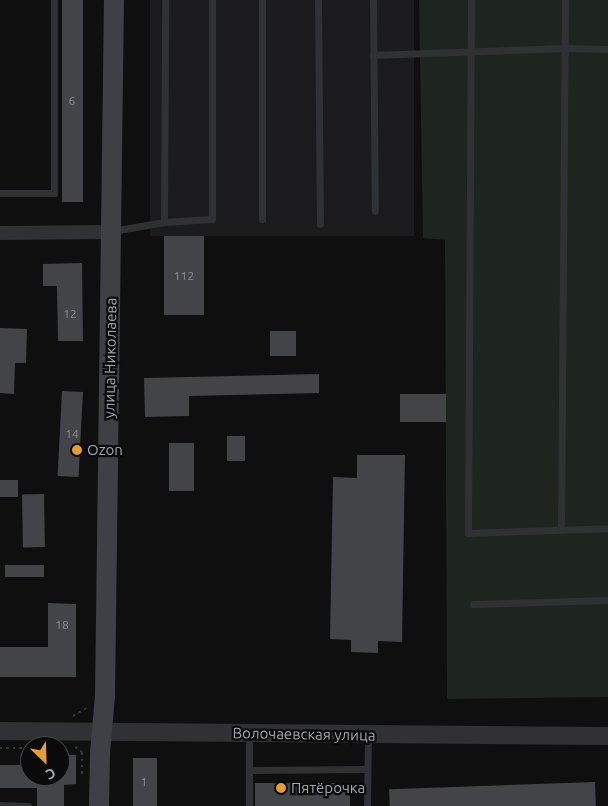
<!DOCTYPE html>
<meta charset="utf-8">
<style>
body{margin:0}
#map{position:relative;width:608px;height:806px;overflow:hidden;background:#0f0f10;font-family:Ubuntu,sans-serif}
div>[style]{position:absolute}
.built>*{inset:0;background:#1b1b1d;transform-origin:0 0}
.green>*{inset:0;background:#1e241e}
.building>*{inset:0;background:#434448;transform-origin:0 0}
.path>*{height:2px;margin-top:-1px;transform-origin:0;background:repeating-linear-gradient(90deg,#36383c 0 2.5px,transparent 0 6.5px)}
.service>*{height:7px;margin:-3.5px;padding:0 3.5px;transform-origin:3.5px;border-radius:3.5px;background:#303135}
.minor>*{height:14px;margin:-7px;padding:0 7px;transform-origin:7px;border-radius:7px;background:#303135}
.tertiary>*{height:18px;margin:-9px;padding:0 9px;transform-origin:9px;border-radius:9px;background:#303135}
.secondary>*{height:20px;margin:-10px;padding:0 10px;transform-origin:10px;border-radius:10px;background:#3f4045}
.dots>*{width:14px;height:14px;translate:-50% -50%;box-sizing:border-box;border:2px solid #0a0a0b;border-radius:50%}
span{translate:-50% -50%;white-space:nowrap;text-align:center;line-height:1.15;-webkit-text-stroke:4.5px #0a0a0b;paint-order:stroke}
.number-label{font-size:12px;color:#8a8e96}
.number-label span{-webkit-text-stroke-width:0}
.street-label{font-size:15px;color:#a1a6b0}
.poi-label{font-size:15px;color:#a1a6b0}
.left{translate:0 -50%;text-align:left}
.north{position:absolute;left:20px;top:736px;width:50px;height:50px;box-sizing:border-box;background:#0a0a0b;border:1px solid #46484d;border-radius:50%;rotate:156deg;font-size:14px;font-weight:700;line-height:20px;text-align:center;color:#a1a6b0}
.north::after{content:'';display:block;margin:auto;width:18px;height:22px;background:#e29f35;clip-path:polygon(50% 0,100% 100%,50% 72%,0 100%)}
</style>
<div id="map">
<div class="built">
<i style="left:150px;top:0;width:264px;height:236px"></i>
</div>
<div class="green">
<i style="clip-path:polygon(419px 0,608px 0,608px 697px,447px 699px,445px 240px,423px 238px)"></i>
</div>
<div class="building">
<i style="left:62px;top:0;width:21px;height:202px"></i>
<i style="left:164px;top:236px;width:40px;height:79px"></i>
<i style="clip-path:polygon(82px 263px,83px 341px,58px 341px,57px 286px,43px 286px,43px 264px)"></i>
<i style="clip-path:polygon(0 328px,27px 329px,26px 363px,15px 363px,14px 394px,0 393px)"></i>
<i style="left:270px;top:331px;width:26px;height:25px"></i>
<i style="clip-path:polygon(319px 374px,319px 393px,189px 396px,189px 416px,145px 417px,144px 378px)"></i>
<i style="left:62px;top:391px;width:21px;height:85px;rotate:3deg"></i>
<i style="left:400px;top:394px;width:46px;height:28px"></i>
<i style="left:245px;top:436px;width:25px;height:18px;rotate:90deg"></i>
<i style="left:169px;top:443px;width:25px;height:48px"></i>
<i style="clip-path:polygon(357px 455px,405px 455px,402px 642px,378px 641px,378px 653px,351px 652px,351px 640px,330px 639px,333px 477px,357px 478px)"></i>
<i style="left:0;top:480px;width:18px;height:17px"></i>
<i style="left:44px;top:494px;width:53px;height:22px;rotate:89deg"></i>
<i style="left:44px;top:565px;width:12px;height:39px;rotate:90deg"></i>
<i style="clip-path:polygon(48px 603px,76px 604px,76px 677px,0 677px,0 647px,48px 647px)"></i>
<i style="clip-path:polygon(60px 755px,76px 755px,76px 784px,64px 785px,64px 806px,37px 806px,37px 788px,0 788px,0 765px,30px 765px,30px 776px,60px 776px)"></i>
<i style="left:133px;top:758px;width:24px;height:48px"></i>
<i style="left:595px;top:782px;width:24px;height:206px;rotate:88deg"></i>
<i style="left:350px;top:783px;width:23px;height:95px;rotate:90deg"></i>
</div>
<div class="path">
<i style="left:73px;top:716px;width:17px;rotate:-31deg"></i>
<i style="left:75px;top:747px;width:9px;rotate:36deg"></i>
<i style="left:82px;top:752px;width:24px;rotate:90deg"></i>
<i style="left:0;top:748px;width:30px"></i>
</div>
<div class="service">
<i style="left:318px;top:0;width:224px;rotate:89.5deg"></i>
<i style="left:373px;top:0;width:211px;rotate:89.5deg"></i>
<i style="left:471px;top:0;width:533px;rotate:90.32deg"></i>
<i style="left:468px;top:533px;width:140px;rotate:-2deg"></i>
<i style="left:373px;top:55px;width:192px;rotate:-2.1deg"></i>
<i style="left:565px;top:48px;width:43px;rotate:1.3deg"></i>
<i style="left:0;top:193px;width:54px"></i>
<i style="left:54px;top:193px;width:193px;rotate:-90deg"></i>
<i style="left:262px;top:219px;width:219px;rotate:-90deg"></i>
<i style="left:164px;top:222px;width:222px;rotate:-89.7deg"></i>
<i style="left:112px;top:231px;width:53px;rotate:-9.8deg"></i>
<i style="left:164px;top:222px;width:48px;rotate:-3.6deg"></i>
<i style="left:212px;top:219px;width:219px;rotate:-90deg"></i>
<i style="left:561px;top:530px;width:530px;rotate:-89.57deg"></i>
<i style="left:473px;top:604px;width:135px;rotate:-1.7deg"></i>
<i style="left:249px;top:734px;width:72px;rotate:90deg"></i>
<i style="left:249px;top:770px;width:118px;rotate:-0.5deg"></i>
<i style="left:0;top:805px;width:28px;rotate:2deg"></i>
<i style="left:367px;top:806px;width:72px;rotate:-89.2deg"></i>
</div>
<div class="minor">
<i style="left:0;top:233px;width:111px;rotate:-0.5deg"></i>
</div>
<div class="tertiary">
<i style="left:0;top:731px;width:608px;rotate:0.47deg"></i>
</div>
<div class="secondary">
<i style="left:99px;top:806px;width:53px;rotate:-88.9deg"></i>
<i style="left:100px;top:753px;width:57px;rotate:-85deg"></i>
<i style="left:105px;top:696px;width:696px;rotate:-89.26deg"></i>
</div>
<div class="dots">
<i style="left:77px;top:450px;background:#e29f35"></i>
<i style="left:281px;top:788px;background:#e29f35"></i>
</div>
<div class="number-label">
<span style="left:72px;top:101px">6</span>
<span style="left:184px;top:276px">112</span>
<span style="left:70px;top:314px">12</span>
<span style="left:72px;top:434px">14</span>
<span style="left:62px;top:625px">18</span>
<span style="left:144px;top:782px">1</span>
</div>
<div class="street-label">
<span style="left:110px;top:358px;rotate:-89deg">улица Николаева</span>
<span style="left:304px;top:734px;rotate:1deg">Волочаевская улица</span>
</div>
<div class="poi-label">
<span class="left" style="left:87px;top:450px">Ozon</span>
<span class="left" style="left:291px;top:788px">Пятёрочка</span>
</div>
<div class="north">С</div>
</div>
